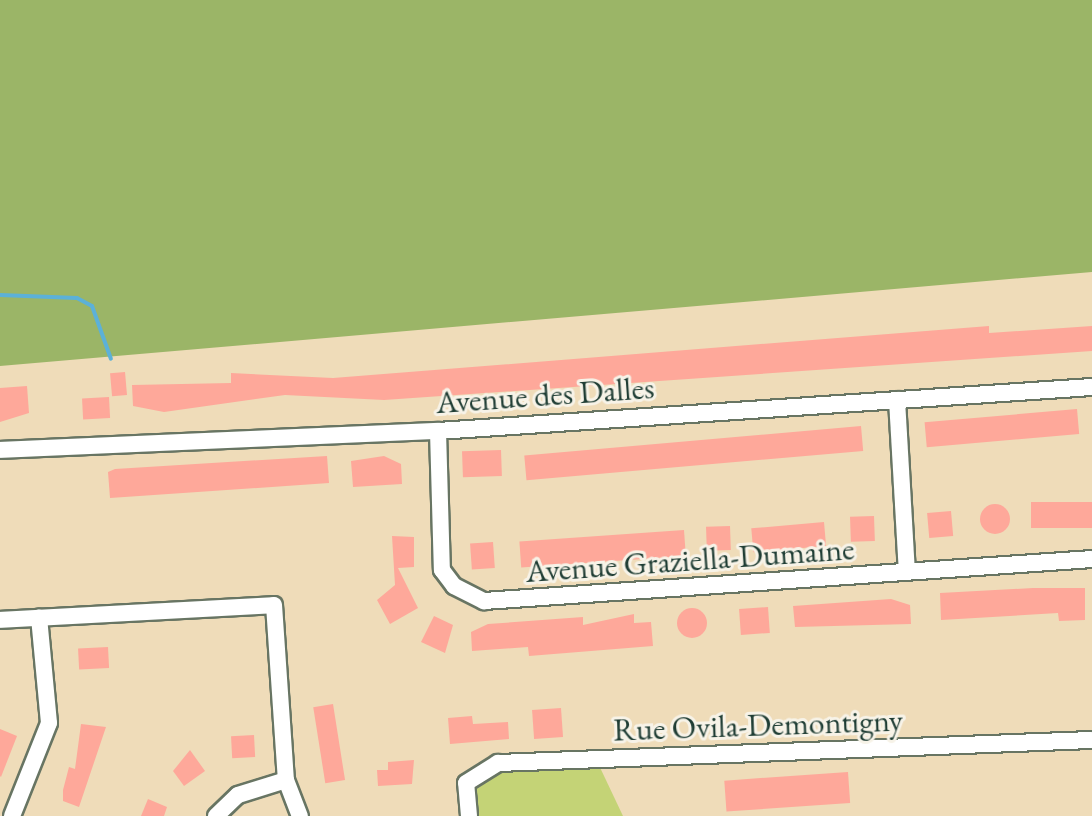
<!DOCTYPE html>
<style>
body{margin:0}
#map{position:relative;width:1092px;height:816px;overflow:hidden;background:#efdcb9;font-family:"EB Garamond",serif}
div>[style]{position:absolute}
.green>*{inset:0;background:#c4d376}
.forest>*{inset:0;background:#9bb567}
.stream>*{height:4px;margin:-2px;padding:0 2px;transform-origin:2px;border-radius:2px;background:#5cb1d8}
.building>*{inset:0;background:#fea89a;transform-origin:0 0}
.round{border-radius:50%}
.roads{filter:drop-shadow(2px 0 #687563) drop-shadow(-2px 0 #687563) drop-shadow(0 2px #687563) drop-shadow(0 -2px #687563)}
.minor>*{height:16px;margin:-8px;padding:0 8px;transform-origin:8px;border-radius:8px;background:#fff}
span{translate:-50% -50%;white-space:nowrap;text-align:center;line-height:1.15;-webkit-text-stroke:6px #f7f3e8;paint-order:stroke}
.street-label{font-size:32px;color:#1f3d34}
</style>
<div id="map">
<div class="green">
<i style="clip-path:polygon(596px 759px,623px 816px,469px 816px,466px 783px,498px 763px)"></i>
</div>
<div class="forest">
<i style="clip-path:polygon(0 0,1092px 0,1092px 272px,0 366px)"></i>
</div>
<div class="stream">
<i style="left:0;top:295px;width:77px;rotate:2.2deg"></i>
<i style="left:77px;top:298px;width:17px;rotate:28deg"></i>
<i style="left:92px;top:306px;width:56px;rotate:70.3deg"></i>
</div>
<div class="building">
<i style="clip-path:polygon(989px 326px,989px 333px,1092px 326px,1092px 351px,384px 400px,285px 395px,164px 412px,133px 406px,132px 385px,231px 383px,231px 373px,333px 378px)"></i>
<i style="left:125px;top:372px;width:23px;height:15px;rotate:85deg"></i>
<i style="clip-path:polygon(27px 386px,29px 413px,0 422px,0 388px)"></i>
<i style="left:109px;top:397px;width:21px;height:27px;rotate:87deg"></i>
<i style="left:1077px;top:409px;width:25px;height:153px;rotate:85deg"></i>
<i style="left:861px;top:426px;width:25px;height:338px;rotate:85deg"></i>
<i style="left:501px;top:450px;width:26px;height:39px;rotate:88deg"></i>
<i style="clip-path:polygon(327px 456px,329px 483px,110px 498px,108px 472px,115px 469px)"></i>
<i style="clip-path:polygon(384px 456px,401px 464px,402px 484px,353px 487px,351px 461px)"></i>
<i style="left:1092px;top:502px;width:26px;height:61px;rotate:90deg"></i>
<i class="round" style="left:980px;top:504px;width:30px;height:30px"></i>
<i style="left:951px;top:511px;width:25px;height:24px;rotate:85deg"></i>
<i style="left:874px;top:516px;width:25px;height:24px;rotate:88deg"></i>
<i style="left:824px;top:522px;width:24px;height:73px;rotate:85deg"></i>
<i style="left:730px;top:526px;width:24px;height:24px;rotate:88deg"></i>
<i style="left:684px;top:530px;width:26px;height:165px;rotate:86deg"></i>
<i style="clip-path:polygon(392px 536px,414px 537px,414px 567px,398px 568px,418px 608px,390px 624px,377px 600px,395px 585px)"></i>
<i style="left:493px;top:542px;width:26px;height:23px;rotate:86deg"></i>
<i style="clip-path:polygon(1033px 588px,1085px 588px,1085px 620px,1059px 621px,1058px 613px,941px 620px,940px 593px)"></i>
<i style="clip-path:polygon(891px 599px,910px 605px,911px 624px,795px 627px,793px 606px)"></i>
<i style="left:768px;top:607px;width:26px;height:29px;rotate:86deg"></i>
<i class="round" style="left:677px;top:608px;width:30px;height:30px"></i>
<i style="clip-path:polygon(634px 614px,634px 623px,651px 622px,653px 646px,529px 656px,528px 647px,472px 651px,471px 632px,488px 624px,583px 617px,583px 625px)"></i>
<i style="clip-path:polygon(434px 616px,453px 625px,445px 653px,421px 642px)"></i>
<i style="left:108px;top:647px;width:21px;height:30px;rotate:87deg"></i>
<i style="left:333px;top:704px;width:77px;height:20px;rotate:81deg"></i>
<i style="left:561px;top:708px;width:29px;height:29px;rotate:86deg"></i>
<i style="clip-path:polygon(472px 716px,473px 724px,508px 722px,509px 739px,450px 744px,448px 718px)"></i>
<i style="clip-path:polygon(81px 724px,106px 727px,79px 807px,63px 801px,63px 790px,69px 767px,75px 769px)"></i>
<i style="clip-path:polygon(0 729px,17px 736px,1px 777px,0 776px)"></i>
<i style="left:254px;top:735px;width:22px;height:23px;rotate:87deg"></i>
<i style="clip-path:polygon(190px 750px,205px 771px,184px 786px,173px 771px)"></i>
<i style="clip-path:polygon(414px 760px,412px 784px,378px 786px,377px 770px,388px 770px,388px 762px)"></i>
<i style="left:848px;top:772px;width:31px;height:124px;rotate:86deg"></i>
<i style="clip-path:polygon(148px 799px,167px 807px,164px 816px,141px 816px)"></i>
</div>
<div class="roads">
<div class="minor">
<i style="left:897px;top:400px;width:172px;rotate:86.7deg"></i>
<i style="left:438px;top:431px;width:139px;rotate:88.4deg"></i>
<i style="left:442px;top:570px;width:20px;rotate:53deg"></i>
<i style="left:454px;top:586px;width:34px;rotate:27deg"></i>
<i style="left:484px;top:601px;width:609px;rotate:-3.95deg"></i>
<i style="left:0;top:450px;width:438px;rotate:-2.5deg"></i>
<i style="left:438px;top:431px;width:655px;rotate:-3.85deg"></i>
<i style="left:0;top:620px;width:274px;rotate:-3.1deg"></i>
<i style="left:274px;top:605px;width:175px;rotate:86.1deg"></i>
<i style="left:286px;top:780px;width:39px;rotate:69deg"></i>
<i style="left:12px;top:816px;width:100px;rotate:-68.3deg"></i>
<i style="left:49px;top:723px;width:106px;rotate:-95.4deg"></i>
<i style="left:216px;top:816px;width:30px;rotate:-44deg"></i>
<i style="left:238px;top:795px;width:50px;rotate:-17.4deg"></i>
<i style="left:469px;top:816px;width:33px;rotate:-95deg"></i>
<i style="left:466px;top:783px;width:38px;rotate:-32deg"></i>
<i style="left:498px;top:763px;width:594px;rotate:-2.22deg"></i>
</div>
</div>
<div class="street-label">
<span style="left:545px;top:395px;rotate:-4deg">Avenue des Dalles</span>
<span style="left:690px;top:560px;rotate:-4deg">Avenue Graziella-Dumaine</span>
<span style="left:758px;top:725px;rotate:-2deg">Rue Ovila-Demontigny</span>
</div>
</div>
